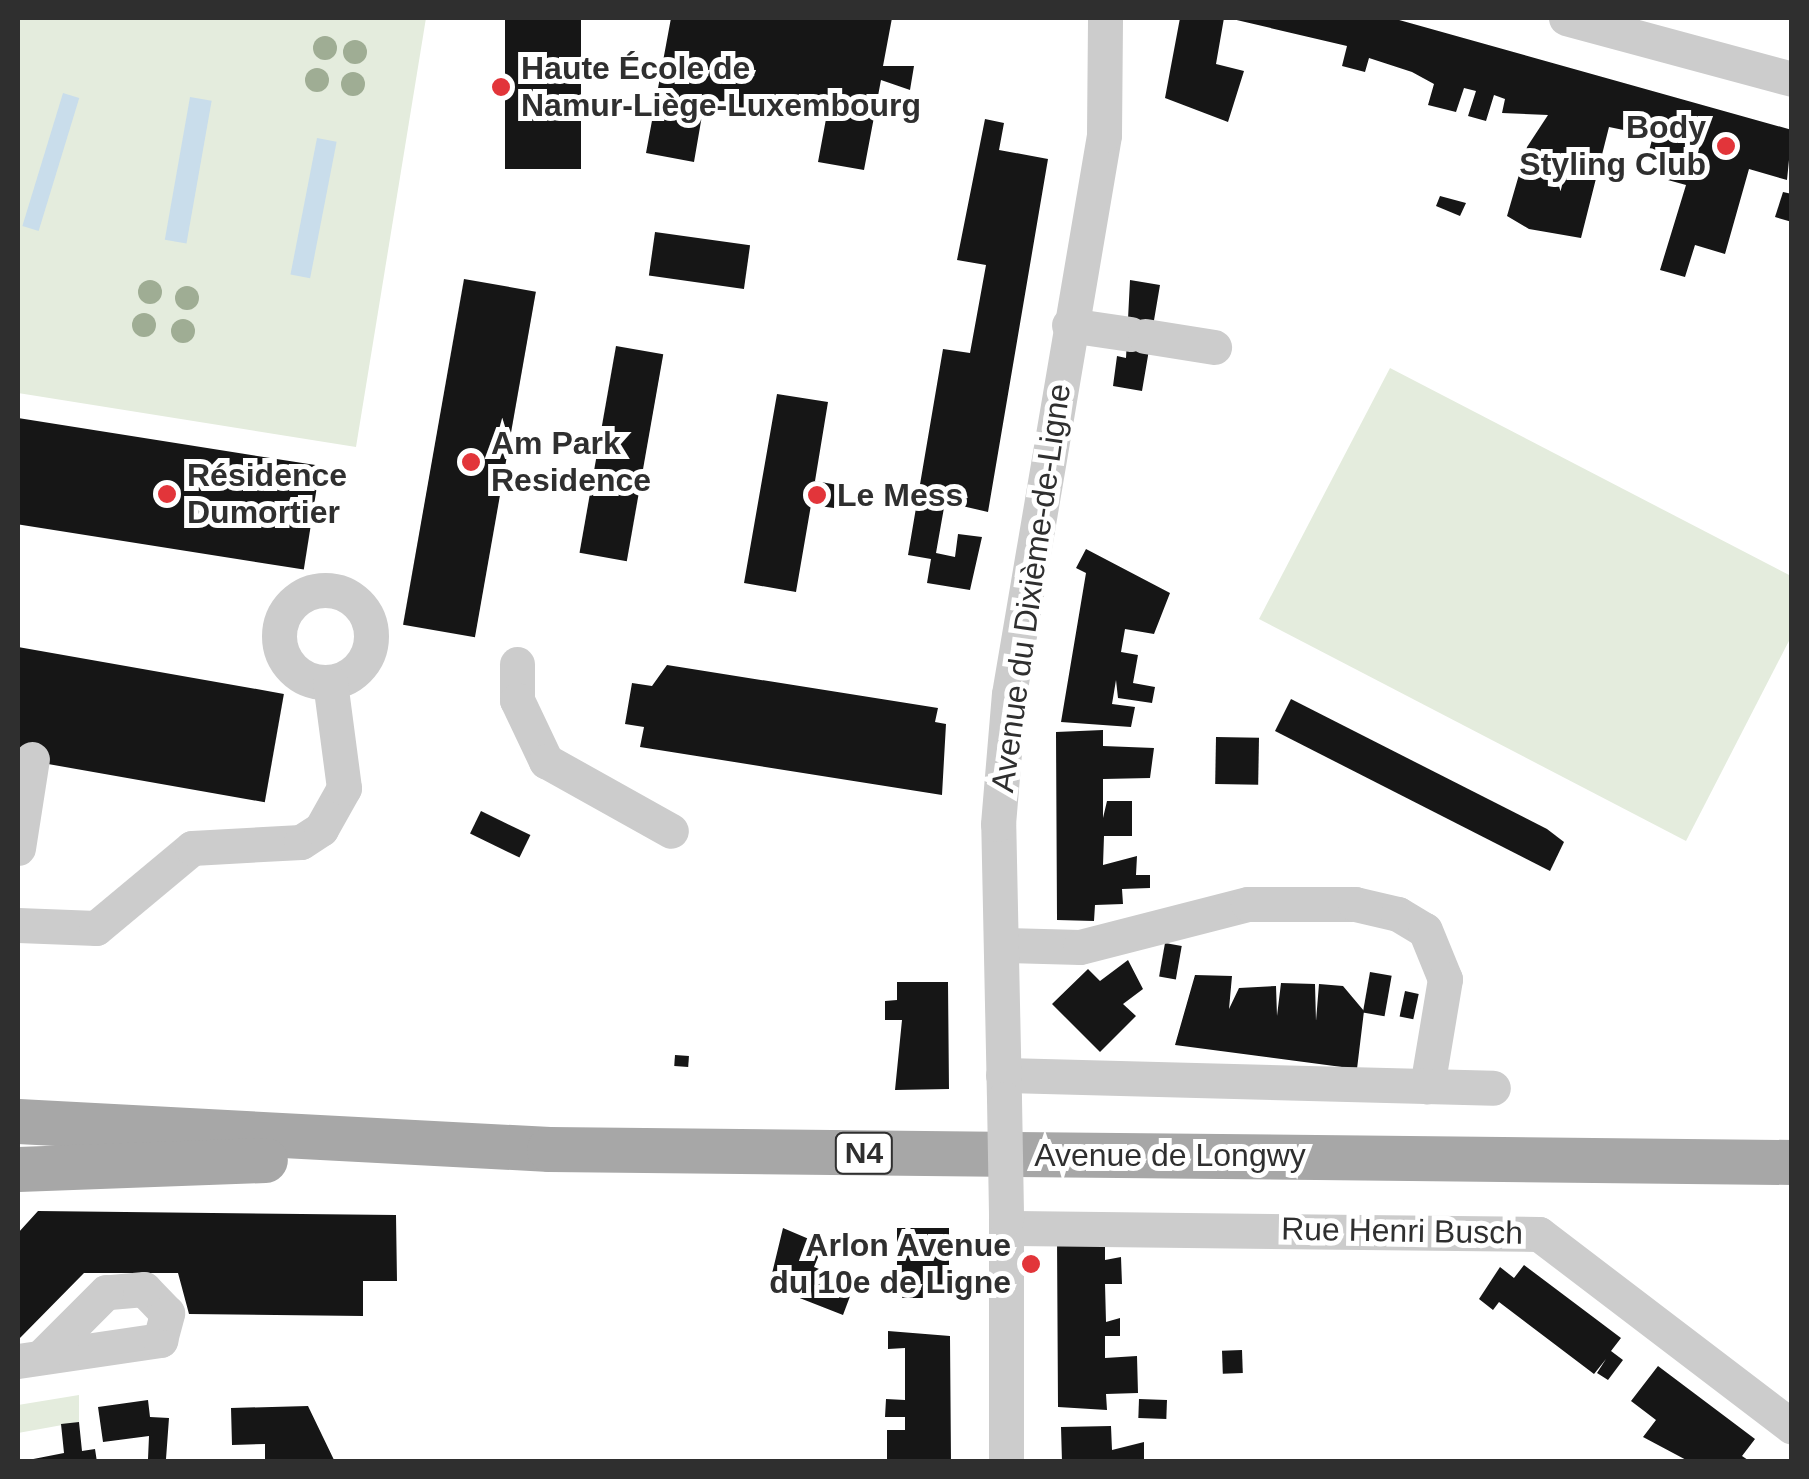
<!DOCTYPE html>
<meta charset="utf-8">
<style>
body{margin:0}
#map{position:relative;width:1809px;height:1479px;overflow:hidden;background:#fff;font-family:Helvetica,sans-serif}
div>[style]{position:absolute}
.green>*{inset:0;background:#e4ecdd}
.water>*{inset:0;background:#c9ddeb;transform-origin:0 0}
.building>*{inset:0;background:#161616;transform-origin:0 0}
.minor>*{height:35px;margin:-17.5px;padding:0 17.5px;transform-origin:17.5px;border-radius:17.5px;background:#ccc}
.minor>.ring{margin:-17.5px;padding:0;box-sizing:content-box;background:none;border:35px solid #ccc;border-radius:50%}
.major>*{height:45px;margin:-22.5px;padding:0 22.5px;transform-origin:22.5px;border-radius:22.5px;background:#a7a7a7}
.minor-bridge>*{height:35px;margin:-17.5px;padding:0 17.5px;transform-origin:17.5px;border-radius:17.5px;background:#ccc}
.trees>*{width:24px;height:24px;margin:-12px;border-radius:50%;background:#9fad94}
.dots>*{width:28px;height:28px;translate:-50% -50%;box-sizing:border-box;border:5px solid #fff;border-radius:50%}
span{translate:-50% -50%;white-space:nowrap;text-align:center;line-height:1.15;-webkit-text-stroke:10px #fff;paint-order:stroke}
.shield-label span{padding:2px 8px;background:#fff;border:2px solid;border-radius:8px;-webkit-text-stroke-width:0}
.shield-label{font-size:30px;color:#2f2f2f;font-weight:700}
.poi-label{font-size:32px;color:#2f2f2f;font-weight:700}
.left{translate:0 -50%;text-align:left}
.right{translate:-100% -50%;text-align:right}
.street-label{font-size:32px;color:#2f2f2f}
.frame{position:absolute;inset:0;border:20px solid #2f2f2f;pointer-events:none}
</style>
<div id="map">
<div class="green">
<i style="clip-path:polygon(18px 18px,426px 18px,356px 447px,18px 393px)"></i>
<i style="clip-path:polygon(1390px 368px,1791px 576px,1791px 637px,1686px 841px,1259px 619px)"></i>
<i style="clip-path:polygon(79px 1395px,79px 1422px,18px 1433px,18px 1405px)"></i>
</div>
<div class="water">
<i style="left:63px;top:93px;width:17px;height:139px;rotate:17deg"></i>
<i style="left:190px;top:97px;width:22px;height:145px;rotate:10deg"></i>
<i style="left:317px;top:138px;width:20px;height:139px;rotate:11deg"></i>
</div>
<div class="building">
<i style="left:505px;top:18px;width:76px;height:151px"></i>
<i style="clip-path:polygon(671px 18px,892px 18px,883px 66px,914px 66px,910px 90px,881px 80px,864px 170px,818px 162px,826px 119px,778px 110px,777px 118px,705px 98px,694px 162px,646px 153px)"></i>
<i style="clip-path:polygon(1180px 18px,1224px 18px,1216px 64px,1244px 71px,1228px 122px,1165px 98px)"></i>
<i style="clip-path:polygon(1228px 18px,1392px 18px,1792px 130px,1787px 180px,1749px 169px,1725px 254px,1695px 245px,1685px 277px,1660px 270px,1686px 185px,1657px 177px,1664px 156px,1649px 151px,1653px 136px,1609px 127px,1581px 238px,1529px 229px,1507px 216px,1527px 147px,1548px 115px,1502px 113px,1505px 99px,1494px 95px,1486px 121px,1468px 116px,1476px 91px,1464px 88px,1456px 112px,1428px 105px,1434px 84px,1412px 72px,1369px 58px,1365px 72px,1342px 66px,1347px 46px)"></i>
<i style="clip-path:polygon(985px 119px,1004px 123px,999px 150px,1048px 159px,988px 512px,945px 502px,936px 553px,955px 557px,958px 534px,982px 537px,970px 590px,927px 583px,931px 559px,908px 555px,943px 349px,970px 353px,986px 265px,957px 260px)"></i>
<i style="clip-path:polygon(1783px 192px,1792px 194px,1792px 222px,1775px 217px)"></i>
<i style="clip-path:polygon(1440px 196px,1466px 203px,1460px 216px,1436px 206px)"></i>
<i style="left:655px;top:232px;width:96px;height:44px;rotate:8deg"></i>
<i style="left:464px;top:279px;width:73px;height:351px;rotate:10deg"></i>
<i style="clip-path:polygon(1130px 280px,1160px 285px,1142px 391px,1113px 386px,1117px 356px,1126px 358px)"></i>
<i style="left:616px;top:346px;width:48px;height:210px;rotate:10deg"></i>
<i style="clip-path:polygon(777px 394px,828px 402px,815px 481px,838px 485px,834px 508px,811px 505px,796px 592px,744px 583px)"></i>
<i style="left:18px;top:418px;width:306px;height:105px;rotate:9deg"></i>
<i style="clip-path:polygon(1086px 549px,1170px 593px,1154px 634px,1125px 629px,1121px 652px,1138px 655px,1133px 683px,1155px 687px,1152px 703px,1118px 698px,1116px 680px,1112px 704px,1135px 707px,1131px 727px,1061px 722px,1086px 573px,1076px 568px)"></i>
<i style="left:18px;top:647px;width:270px;height:110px;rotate:10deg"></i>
<i style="clip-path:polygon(667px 665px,938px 708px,935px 722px,946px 724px,942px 795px,640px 747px,644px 727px,625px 724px,632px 683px,652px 686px)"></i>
<i style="clip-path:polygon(1291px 699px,1547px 829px,1564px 842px,1550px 871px,1275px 731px)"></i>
<i style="clip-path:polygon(1103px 730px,1103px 746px,1154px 748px,1150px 778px,1103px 779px,1103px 818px,1107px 801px,1132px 801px,1132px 836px,1104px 836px,1103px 865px,1137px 856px,1136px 875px,1150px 875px,1150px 888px,1122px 889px,1123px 904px,1095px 905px,1094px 921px,1057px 920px,1056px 732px)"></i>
<i style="left:1216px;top:737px;width:43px;height:47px;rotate:1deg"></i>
<i style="left:481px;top:811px;width:55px;height:25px;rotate:26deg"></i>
<i style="left:1165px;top:943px;width:17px;height:34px;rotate:10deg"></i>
<i style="clip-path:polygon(1128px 960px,1143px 989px,1123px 1004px,1136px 1016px,1100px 1052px,1052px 1004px,1088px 969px,1100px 981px)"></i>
<i style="left:1370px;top:972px;width:22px;height:41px;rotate:10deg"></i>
<i style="clip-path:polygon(1195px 975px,1232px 976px,1229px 1009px,1239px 988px,1276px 986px,1277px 1016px,1281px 983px,1315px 984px,1316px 1021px,1319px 984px,1343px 986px,1364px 1011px,1357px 1069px,1175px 1045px)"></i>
<i style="clip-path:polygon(897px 982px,948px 982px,949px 1089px,895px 1090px,902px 1020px,885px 1020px,885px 1001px,897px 1000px)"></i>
<i style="left:1405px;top:991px;width:14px;height:26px;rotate:12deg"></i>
<i style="left:675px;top:1055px;width:14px;height:11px;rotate:4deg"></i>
<i style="clip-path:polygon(38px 1211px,396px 1215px,397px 1281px,363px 1281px,363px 1316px,189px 1314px,178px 1273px,84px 1273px,18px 1340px,18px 1233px)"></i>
<i style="clip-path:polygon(783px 1228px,823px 1245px,814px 1267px,855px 1283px,843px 1315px,769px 1286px)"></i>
<i style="left:897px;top:1228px;width:52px;height:70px"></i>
<i style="clip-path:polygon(1105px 1234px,1105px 1260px,1121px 1257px,1122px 1284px,1105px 1284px,1106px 1322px,1120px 1318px,1120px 1336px,1105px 1336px,1105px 1358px,1137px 1356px,1138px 1393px,1106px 1394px,1107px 1410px,1058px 1407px,1057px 1237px)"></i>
<i style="clip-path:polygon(1524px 1265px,1621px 1338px,1611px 1351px,1623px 1360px,1608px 1380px,1597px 1373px,1606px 1359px,1594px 1374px,1499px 1302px,1493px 1310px,1479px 1299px,1500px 1267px,1514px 1278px)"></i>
<i style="clip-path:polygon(888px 1331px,950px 1336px,951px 1462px,887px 1462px,887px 1430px,905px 1430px,905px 1417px,885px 1417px,886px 1399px,905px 1400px,905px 1348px,888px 1349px)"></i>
<i style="left:1242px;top:1350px;width:23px;height:20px;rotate:88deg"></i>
<i style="clip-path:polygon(1658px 1366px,1755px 1439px,1742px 1456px,1751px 1462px,1690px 1462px,1643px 1437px,1656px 1420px,1631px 1401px)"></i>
<i style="left:1139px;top:1399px;width:28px;height:19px;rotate:2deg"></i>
<i style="clip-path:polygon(148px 1400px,150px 1417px,169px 1418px,166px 1459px,148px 1459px,149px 1436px,103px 1442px,98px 1407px)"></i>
<i style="clip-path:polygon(308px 1406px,335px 1462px,265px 1462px,265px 1444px,232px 1445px,231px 1408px)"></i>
<i style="clip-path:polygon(79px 1422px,82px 1451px,95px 1449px,97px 1462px,18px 1462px,64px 1453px,61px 1424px)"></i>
<i style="clip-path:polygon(1111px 1426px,1112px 1450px,1144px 1442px,1144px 1462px,1062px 1462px,1061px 1427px)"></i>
</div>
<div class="minor">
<i style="left:1566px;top:18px;width:234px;rotate:15.1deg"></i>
<i style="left:1069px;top:325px;width:62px;rotate:8.4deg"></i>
<i style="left:1145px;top:336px;width:70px;rotate:9.1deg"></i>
<i class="ring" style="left:279px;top:590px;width:57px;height:57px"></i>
<i style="left:517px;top:664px;width:36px;rotate:90deg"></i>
<i style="left:517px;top:700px;width:68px;rotate:64.6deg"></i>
<i style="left:546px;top:761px;width:143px;rotate:29.2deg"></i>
<i style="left:18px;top:848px;width:90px;rotate:-81.1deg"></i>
<i style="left:18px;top:925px;width:78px;rotate:2.2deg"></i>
<i style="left:96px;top:928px;width:125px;rotate:-39.8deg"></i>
<i style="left:192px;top:848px;width:109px;rotate:-3.2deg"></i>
<i style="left:301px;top:842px;width:24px;rotate:-33deg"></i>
<i style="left:321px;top:829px;width:47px;rotate:-60.7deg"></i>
<i style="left:344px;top:788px;width:107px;rotate:-97.5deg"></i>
<i style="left:1003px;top:945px;width:77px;rotate:1.5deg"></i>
<i style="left:1080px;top:947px;width:173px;rotate:-14.4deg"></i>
<i style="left:1248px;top:904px;width:107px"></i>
<i style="left:1355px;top:904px;width:44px;rotate:13.1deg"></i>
<i style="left:1398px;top:914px;width:31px;rotate:31deg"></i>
<i style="left:1425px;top:930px;width:53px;rotate:67.8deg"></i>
<i style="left:1445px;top:979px;width:109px;rotate:99.5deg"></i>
<i style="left:1003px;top:1075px;width:490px;rotate:1.5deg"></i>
<i style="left:1004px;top:1099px;width:275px;rotate:-91.2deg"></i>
<i style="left:998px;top:824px;width:130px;rotate:-85.2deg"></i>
<i style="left:1009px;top:694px;width:567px;rotate:-80.35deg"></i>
<i style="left:1104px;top:135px;width:117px;rotate:-89.5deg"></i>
<i style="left:1006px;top:1228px;width:533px;rotate:0.64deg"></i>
<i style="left:1539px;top:1234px;width:318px;rotate:37.3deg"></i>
<i style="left:18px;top:1361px;width:144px;rotate:-8.4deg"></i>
<i style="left:160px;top:1340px;width:28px;rotate:-75deg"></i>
<i style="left:167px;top:1313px;width:33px;rotate:-134deg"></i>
<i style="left:144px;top:1289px;width:38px;rotate:175deg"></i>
<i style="left:106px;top:1292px;width:92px;rotate:135deg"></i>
<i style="left:1006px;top:1462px;width:243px;rotate:-90deg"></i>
</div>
<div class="major">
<i style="left:18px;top:1121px;width:532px;rotate:3.02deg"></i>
<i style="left:549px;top:1149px;width:1243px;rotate:0.6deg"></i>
<i style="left:18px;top:1169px;width:247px;rotate:-2.1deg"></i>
</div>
<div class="minor-bridge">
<i style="left:1004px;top:1099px;width:120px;rotate:89deg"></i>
</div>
<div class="trees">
<i style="left:325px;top:48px"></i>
<i style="left:355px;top:52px"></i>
<i style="left:317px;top:80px"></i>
<i style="left:353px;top:84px"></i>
<i style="left:150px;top:292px"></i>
<i style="left:187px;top:298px"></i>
<i style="left:144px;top:325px"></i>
<i style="left:183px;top:331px"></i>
</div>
<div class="dots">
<i style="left:501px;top:87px;background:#e2353a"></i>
<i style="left:1726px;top:146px;background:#e2353a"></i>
<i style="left:471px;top:462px;background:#e2353a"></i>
<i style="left:167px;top:494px;background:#e2353a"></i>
<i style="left:817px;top:495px;background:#e2353a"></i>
<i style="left:1031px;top:1264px;background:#e2353a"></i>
</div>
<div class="shield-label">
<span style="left:864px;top:1153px">N4</span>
</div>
<div class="poi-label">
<span class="left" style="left:521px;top:87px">Haute École de<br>Namur-Liège-Luxembourg</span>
<span class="right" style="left:1706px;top:146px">Body<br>Styling Club</span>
<span class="left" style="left:491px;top:462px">Am Park<br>Residence</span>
<span class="left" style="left:187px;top:494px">Résidence<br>Dumortier</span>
<span class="left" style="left:837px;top:495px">Le Mess</span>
<span class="right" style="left:1011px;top:1264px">Arlon Avenue<br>du 10e de Ligne</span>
</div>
<div class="street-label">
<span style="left:1031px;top:588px;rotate:-82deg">Avenue du Dixième-de-Ligne</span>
<span style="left:1170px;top:1155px">Avenue de Longwy</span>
<span style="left:1402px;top:1231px;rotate:1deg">Rue Henri Busch</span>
</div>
<div class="frame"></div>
</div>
